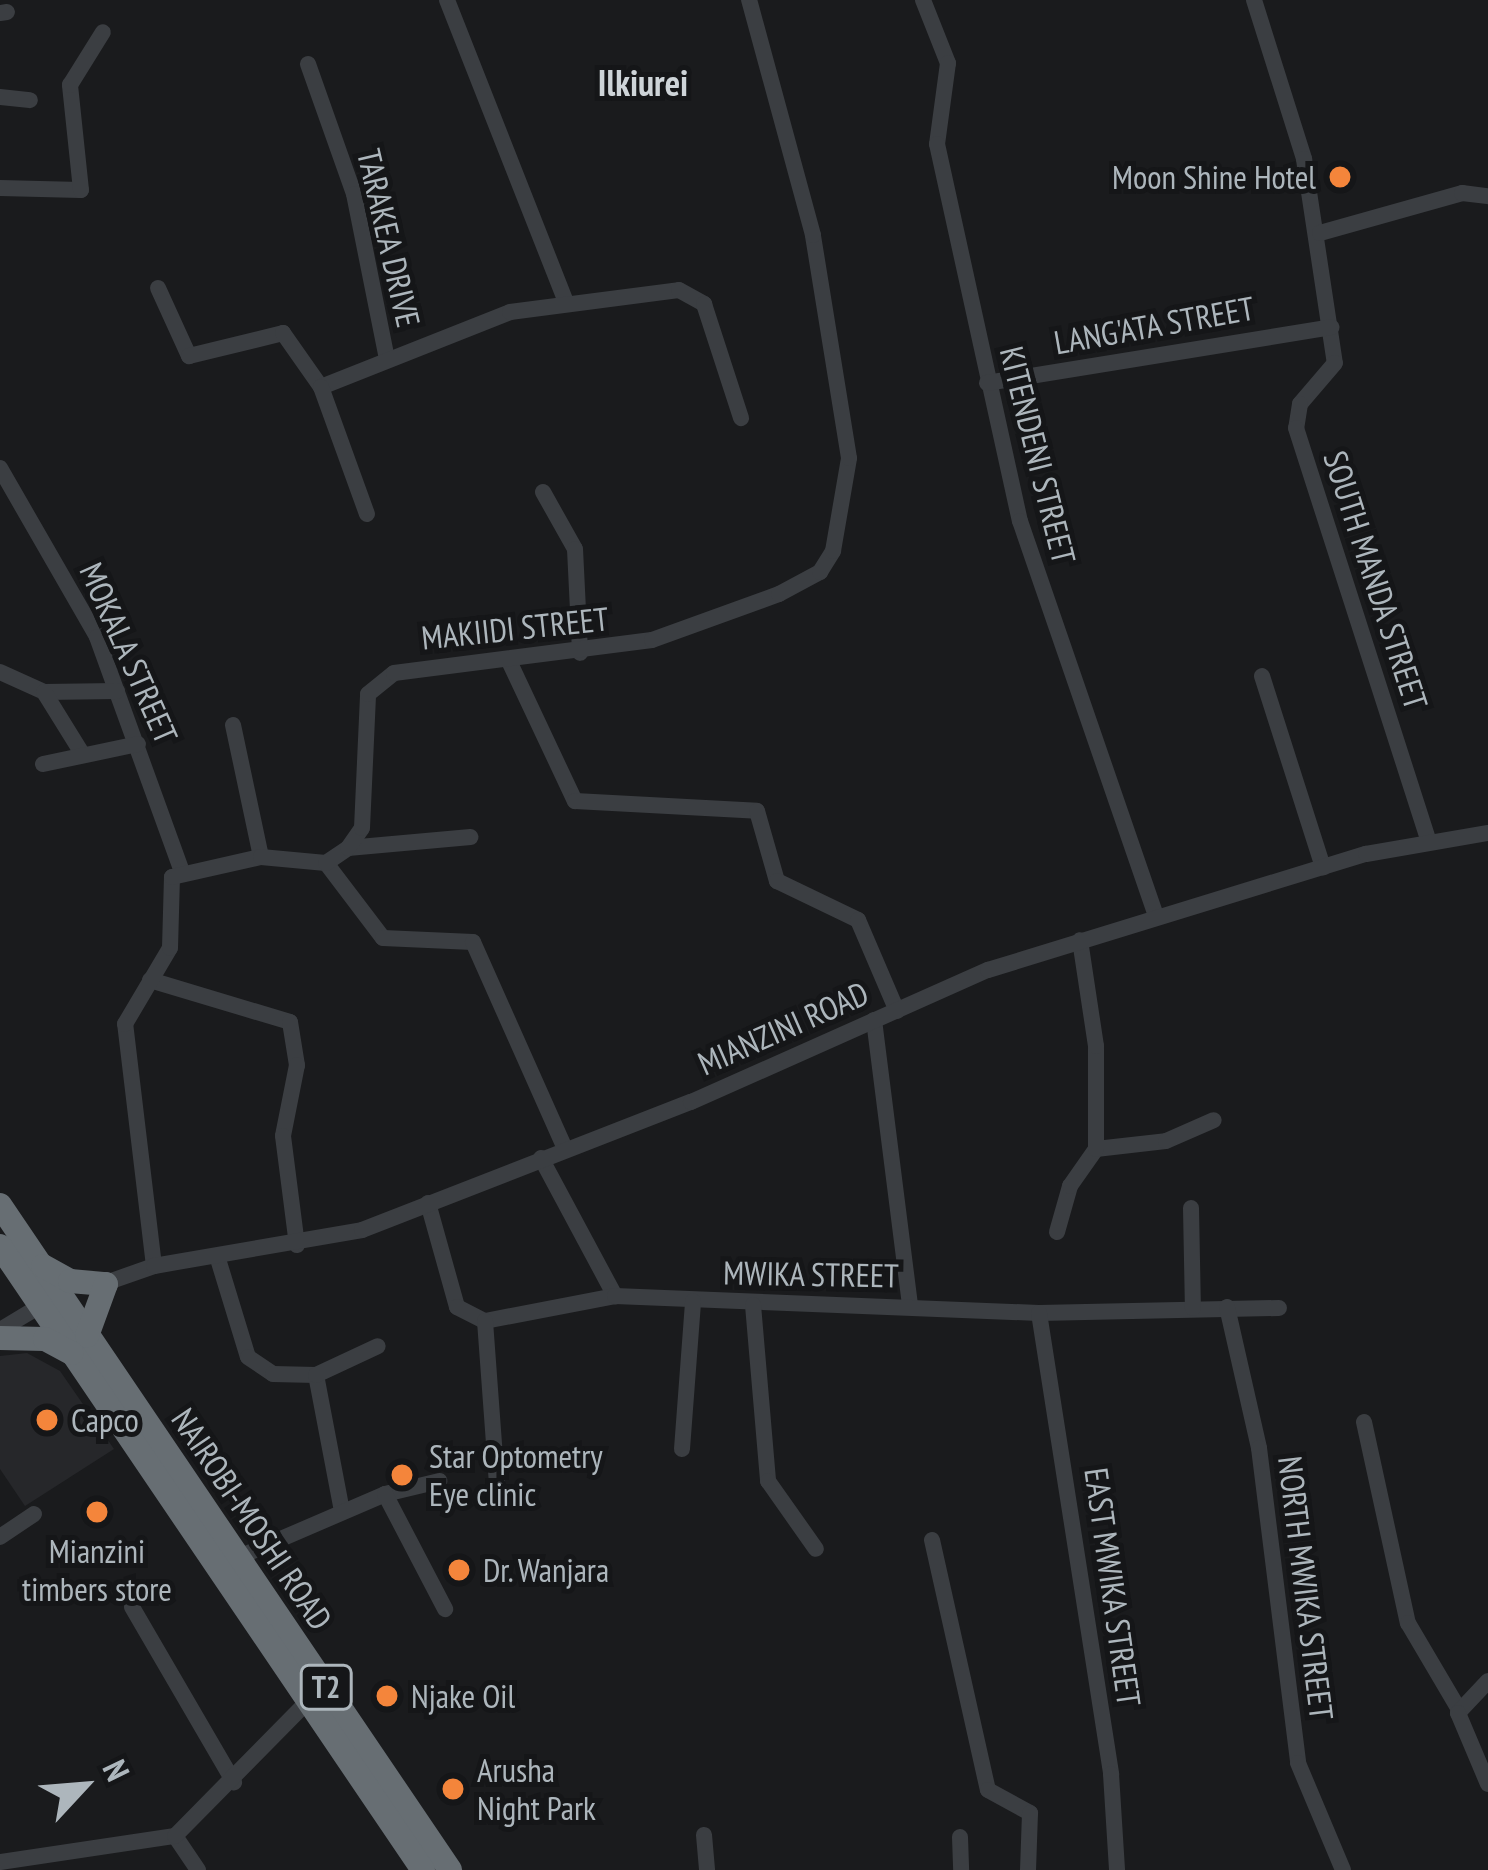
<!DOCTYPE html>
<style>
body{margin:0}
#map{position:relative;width:1488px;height:1870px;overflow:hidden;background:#1a1b1d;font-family:"PT Sans Narrow",sans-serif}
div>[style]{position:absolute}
.built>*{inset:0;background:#26272a}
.minor>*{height:16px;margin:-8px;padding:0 8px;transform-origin:8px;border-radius:8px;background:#3b3e42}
.highway>*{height:24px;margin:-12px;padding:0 12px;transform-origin:12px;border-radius:12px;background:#676e73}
.dots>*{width:33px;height:33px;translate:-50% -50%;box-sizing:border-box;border:6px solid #151618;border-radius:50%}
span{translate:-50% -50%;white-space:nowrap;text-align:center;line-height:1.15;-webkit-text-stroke:10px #151618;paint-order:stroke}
.shield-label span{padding:3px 9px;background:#151618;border:3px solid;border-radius:9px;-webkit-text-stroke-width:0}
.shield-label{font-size:30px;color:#adb6bc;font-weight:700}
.poi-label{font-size:33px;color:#adb6bc}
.right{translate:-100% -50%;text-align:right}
.left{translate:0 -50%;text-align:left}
.street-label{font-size:33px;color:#adb6bc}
.neighbourhood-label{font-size:36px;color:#ced4d8;font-weight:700}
.north{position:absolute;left:24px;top:1726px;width:120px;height:120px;-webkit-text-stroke:9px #151618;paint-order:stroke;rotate:64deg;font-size:33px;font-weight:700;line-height:48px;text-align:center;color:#adb6bc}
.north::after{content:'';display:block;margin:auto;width:42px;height:54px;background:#adb6bc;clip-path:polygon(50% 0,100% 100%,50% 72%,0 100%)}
</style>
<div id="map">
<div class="built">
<i style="clip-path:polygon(27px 1353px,60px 1371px,114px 1449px,25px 1506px,0 1469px,0 1356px)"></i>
</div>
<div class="minor">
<i style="left:447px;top:0;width:325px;rotate:68.5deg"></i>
<i style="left:923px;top:0;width:68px;rotate:68.4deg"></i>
<i style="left:948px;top:63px;width:82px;rotate:97.7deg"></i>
<i style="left:937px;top:144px;width:386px;rotate:77.6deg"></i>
<i style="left:1020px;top:521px;width:418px;rotate:71deg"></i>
<i style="left:1254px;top:0;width:167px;rotate:72.5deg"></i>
<i style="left:1304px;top:159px;width:206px;rotate:81.4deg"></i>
<i style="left:1335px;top:363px;width:54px;rotate:130.5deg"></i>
<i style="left:1300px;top:404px;width:24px;rotate:99deg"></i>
<i style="left:1296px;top:428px;width:435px;rotate:72.2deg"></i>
<i style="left:0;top:13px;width:7px;rotate:-8deg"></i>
<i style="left:308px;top:64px;width:138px;rotate:70.5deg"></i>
<i style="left:354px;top:194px;width:168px;rotate:78.7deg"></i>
<i style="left:0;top:97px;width:30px;rotate:6deg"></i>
<i style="left:0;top:188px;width:81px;rotate:1.4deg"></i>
<i style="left:81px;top:190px;width:106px;rotate:-96deg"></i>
<i style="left:70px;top:85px;width:62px;rotate:-58.1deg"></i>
<i style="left:1320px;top:233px;width:148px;rotate:-15.7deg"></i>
<i style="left:1462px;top:193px;width:26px;rotate:7deg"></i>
<i style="left:158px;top:288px;width:75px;rotate:65.5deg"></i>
<i style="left:189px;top:356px;width:97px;rotate:-13.7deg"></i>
<i style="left:283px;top:333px;width:66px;rotate:54.9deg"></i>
<i style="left:321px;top:387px;width:203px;rotate:-21.6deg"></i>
<i style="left:510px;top:312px;width:170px;rotate:-7.4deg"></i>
<i style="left:679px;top:290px;width:29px;rotate:29deg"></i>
<i style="left:704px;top:304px;width:120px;rotate:72deg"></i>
<i style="left:987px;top:383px;width:349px;rotate:-9.2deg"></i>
<i style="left:321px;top:387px;width:135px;rotate:70.1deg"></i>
<i style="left:0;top:468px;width:195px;rotate:60.1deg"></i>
<i style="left:97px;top:637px;width:250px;rotate:70.1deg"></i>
<i style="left:543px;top:492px;width:65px;rotate:60.7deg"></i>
<i style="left:575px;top:549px;width:104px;rotate:87.2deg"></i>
<i style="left:509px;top:661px;width:155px;rotate:64.8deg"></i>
<i style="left:575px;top:801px;width:182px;rotate:3.1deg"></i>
<i style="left:757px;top:811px;width:73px;rotate:74.1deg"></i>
<i style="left:777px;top:881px;width:90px;rotate:25.7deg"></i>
<i style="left:858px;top:920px;width:99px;rotate:66.8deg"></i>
<i style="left:0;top:672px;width:48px;rotate:24.4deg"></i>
<i style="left:44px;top:692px;width:73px;rotate:-0.8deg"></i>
<i style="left:1262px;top:676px;width:201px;rotate:72.3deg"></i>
<i style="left:44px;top:692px;width:74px;rotate:58.2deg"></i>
<i style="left:233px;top:725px;width:135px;rotate:78deg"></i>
<i style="left:43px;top:764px;width:97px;rotate:-11.9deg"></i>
<i style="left:348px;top:848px;width:123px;rotate:-5.1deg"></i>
<i style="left:326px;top:863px;width:94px;rotate:52.8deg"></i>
<i style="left:383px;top:938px;width:90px;rotate:2.5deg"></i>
<i style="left:473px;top:942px;width:227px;rotate:66deg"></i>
<i style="left:150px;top:980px;width:146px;rotate:16.7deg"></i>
<i style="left:290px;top:1022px;width:44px;rotate:80.8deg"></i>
<i style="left:297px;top:1065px;width:72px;rotate:101.2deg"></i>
<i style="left:283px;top:1136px;width:110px;rotate:82.7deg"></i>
<i style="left:874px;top:1020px;width:287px;rotate:82.8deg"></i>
<i style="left:1096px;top:1149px;width:70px;rotate:-6.5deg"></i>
<i style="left:1166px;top:1141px;width:52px;rotate:-23.6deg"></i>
<i style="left:541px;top:1158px;width:157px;rotate:61.8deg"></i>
<i style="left:428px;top:1203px;width:108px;rotate:74.4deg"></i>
<i style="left:457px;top:1307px;width:31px;rotate:27deg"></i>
<i style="left:485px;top:1321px;width:132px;rotate:-10.9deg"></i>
<i style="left:615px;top:1296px;width:424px;rotate:2.3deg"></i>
<i style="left:1039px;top:1313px;width:240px;rotate:-1.2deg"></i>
<i style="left:1191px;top:1208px;width:100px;rotate:88.9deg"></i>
<i style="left:1057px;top:1232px;width:48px;rotate:-74.2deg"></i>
<i style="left:1070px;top:1186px;width:45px;rotate:-54.9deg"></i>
<i style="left:1096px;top:1149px;width:103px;rotate:-90deg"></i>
<i style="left:1096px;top:1046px;width:107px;rotate:-98.6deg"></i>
<i style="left:218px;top:1259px;width:102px;rotate:73deg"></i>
<i style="left:248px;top:1357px;width:30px;rotate:34deg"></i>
<i style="left:273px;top:1374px;width:43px;rotate:1.3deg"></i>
<i style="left:154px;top:1266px;width:244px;rotate:-96.8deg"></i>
<i style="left:125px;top:1024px;width:88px;rotate:-59.4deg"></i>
<i style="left:170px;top:948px;width:71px;rotate:-88.4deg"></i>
<i style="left:172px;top:877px;width:91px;rotate:-12.7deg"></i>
<i style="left:261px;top:857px;width:65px;rotate:5.3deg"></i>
<i style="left:326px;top:863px;width:27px;rotate:-34deg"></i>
<i style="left:348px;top:848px;width:24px;rotate:-55deg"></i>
<i style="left:362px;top:828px;width:134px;rotate:-87.4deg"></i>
<i style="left:368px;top:694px;width:33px;rotate:-39deg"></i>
<i style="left:394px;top:673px;width:260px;rotate:-7.3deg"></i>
<i style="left:652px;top:640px;width:135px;rotate:-19.9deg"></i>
<i style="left:779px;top:594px;width:47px;rotate:-28.2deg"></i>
<i style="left:820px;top:572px;width:25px;rotate:-58deg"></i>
<i style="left:833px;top:551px;width:94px;rotate:-80.2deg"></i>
<i style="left:849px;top:458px;width:226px;rotate:-99.2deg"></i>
<i style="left:813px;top:235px;width:244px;rotate:-105.2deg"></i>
<i style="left:97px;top:1286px;width:60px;rotate:-19.3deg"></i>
<i style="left:154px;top:1266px;width:211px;rotate:-9.8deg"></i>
<i style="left:362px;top:1230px;width:353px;rotate:-21.3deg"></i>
<i style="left:691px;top:1102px;width:325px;rotate:-24deg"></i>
<i style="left:988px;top:970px;width:395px;rotate:-17.1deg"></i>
<i style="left:1366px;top:854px;width:124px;rotate:-9.8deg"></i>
<i style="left:753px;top:1305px;width:177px;rotate:85.1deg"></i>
<i style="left:768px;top:1481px;width:83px;rotate:54.8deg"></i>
<i style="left:1227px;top:1307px;width:145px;rotate:77.2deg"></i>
<i style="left:1259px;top:1448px;width:317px;rotate:82.9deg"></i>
<i style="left:1298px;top:1763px;width:116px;rotate:67.2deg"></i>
<i style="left:1039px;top:1313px;width:467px;rotate:81.1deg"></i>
<i style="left:1111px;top:1774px;width:96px;rotate:86.4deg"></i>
<i style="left:485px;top:1321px;width:179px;rotate:85.8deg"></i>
<i style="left:0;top:1330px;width:58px;rotate:-31deg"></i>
<i style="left:1364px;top:1422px;width:206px;rotate:77.7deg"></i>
<i style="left:1408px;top:1623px;width:99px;rotate:59.5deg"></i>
<i style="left:682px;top:1449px;width:148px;rotate:-85.7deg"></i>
<i style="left:385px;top:1494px;width:56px;rotate:-13.5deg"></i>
<i style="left:341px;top:1506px;width:133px;rotate:-100.8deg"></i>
<i style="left:316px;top:1375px;width:68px;rotate:-25.1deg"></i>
<i style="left:0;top:1537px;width:41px;rotate:-34.1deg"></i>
<i style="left:932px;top:1540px;width:256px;rotate:77.4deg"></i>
<i style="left:988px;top:1790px;width:48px;rotate:28.7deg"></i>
<i style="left:1030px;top:1813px;width:57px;rotate:92deg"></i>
<i style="left:239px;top:1557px;width:159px;rotate:-23.3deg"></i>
<i style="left:385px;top:1494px;width:130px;rotate:62.4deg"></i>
<i style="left:132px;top:1607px;width:203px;rotate:59.8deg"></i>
<i style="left:1488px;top:1681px;width:44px;rotate:133.2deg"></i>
<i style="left:1458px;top:1713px;width:77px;rotate:67.1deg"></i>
<i style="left:704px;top:1835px;width:35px;rotate:85deg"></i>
<i style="left:175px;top:1836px;width:41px;rotate:55.9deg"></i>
<i style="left:960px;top:1837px;width:33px;rotate:88deg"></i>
<i style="left:0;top:1862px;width:177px;rotate:-8.5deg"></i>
<i style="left:175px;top:1836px;width:188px;rotate:-45.4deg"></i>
</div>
<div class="highway">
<i style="left:0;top:1205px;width:803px;rotate:55.91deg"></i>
<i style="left:0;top:1246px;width:754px;rotate:55.87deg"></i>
<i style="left:43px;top:1266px;width:31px;rotate:29deg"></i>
<i style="left:70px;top:1281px;width:36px;rotate:5deg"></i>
<i style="left:106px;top:1284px;width:55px;rotate:110.1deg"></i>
<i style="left:0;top:1338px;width:45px;rotate:1.3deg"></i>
<i style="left:45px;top:1339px;width:30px;rotate:28deg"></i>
</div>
<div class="dots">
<i style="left:1340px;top:177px;background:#f4853b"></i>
<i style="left:47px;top:1420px;background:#f4853b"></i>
<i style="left:402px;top:1475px;background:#f4853b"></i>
<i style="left:97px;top:1512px;background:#f4853b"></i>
<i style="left:459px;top:1570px;background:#f4853b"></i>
<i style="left:387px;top:1696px;background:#f4853b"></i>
<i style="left:453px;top:1789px;background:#f4853b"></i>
</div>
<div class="shield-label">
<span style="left:326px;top:1687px">T2</span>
</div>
<div class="poi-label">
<span class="right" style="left:1316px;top:177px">Moon Shine Hotel</span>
<span class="left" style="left:71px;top:1420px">Capco</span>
<span class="left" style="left:429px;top:1475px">Star Optometry<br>Eye clinic</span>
<span style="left:97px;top:1570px">Mianzini<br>timbers store</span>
<span class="left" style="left:483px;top:1570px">Dr. Wanjara</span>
<span class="left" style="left:411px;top:1696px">Njake Oil</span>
<span class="left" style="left:477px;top:1789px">Arusha<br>Night Park</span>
</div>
<div class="street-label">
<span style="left:389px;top:238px;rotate:77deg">TARAKEA DRIVE</span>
<span style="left:1154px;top:325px;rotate:-10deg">LANG'ATA STREET</span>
<span style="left:1038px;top:455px;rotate:76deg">KITENDENI STREET</span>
<span style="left:1376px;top:580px;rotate:72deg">SOUTH MANDA STREET</span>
<span style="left:515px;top:628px;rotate:-6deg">MAKIIDI STREET</span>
<span style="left:129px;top:653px;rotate:66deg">MOKALA STREET</span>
<span style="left:783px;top:1028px;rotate:-24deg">MIANZINI ROAD</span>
<span style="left:811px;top:1274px;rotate:1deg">MWIKA STREET</span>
<span style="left:252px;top:1519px;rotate:56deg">NAIROBI-MOSHI ROAD</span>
<span style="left:1113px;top:1587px;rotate:82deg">EAST MWIKA STREET</span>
<span style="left:1306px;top:1588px;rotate:83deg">NORTH MWIKA STREET</span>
</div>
<div class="neighbourhood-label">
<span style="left:643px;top:83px">Ilkiurei</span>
</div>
<div class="north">N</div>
</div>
